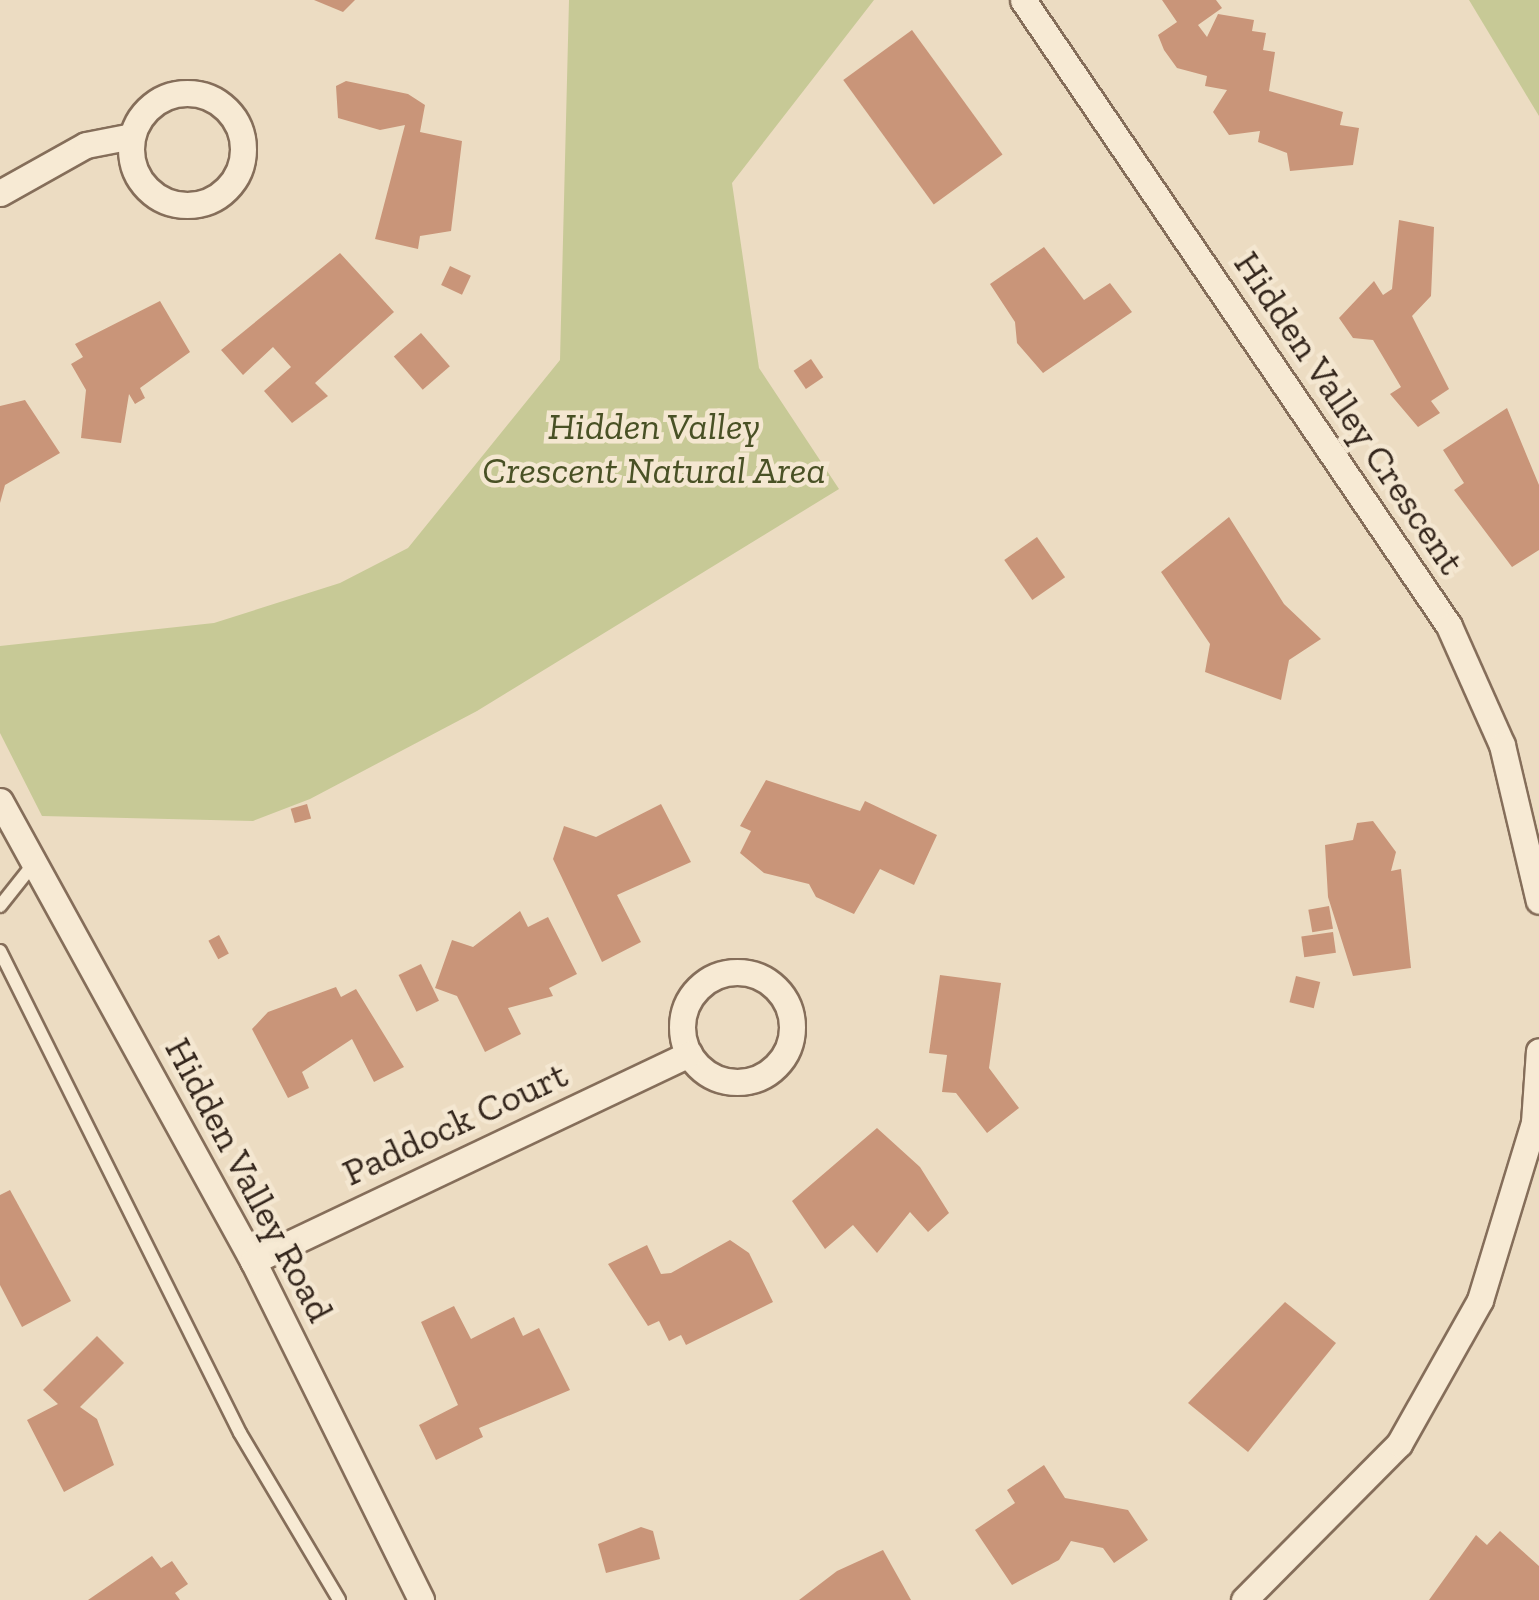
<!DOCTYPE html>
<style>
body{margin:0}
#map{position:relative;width:1539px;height:1600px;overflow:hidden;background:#ecdcc2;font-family:"Zilla Slab",serif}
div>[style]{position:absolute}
.green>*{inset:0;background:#c7c996}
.building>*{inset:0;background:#c99579;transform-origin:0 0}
.roads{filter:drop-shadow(2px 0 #856e5a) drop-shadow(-2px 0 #856e5a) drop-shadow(0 2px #856e5a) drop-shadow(0 -2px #856e5a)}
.service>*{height:12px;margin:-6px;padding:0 6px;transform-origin:6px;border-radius:6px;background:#f7ead4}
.minor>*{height:25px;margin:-12.5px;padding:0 12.5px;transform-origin:12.5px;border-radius:12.5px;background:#f7ead4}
.minor>.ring{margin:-12.5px;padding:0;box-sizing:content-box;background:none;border:25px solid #f7ead4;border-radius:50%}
span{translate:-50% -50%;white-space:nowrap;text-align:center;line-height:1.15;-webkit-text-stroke:9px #f4e7d1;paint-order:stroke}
.street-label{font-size:38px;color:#35271d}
.park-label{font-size:38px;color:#495125;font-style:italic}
</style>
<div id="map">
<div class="green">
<i style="clip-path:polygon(569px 0,874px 0,732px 183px,759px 368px,839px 489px,477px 711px,310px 799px,253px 821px,42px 816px,0 733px,0 646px,214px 623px,340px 583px,408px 548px,560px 360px)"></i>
<i style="clip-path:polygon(1469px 0,1539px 0,1539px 116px)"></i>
</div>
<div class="building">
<i style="clip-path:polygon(314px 0,355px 0,343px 12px)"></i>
<i style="clip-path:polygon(1162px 0,1216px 0,1222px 8px,1198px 25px,1207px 37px,1218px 14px,1254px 20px,1252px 31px,1266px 33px,1263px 50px,1275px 52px,1269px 91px,1343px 112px,1340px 125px,1359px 128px,1353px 165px,1290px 171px,1287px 153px,1258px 142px,1260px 131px,1229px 135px,1213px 112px,1227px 90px,1205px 86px,1207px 76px,1177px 68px,1164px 50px,1158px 35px,1177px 22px)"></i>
<i style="left:912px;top:30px;width:154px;height:85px;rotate:54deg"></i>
<i style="clip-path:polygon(346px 81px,408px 94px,425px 105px,420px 132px,462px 141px,451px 231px,420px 236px,418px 249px,375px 239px,405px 125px,380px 130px,338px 118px,336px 86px)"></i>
<i style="clip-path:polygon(1399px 220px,1434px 227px,1431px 296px,1412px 316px,1449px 389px,1431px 401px,1440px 413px,1418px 427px,1390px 394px,1401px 387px,1373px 340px,1353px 338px,1339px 318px,1374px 281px,1383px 295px,1392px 289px)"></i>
<i style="clip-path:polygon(1044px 247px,1084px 300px,1110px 283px,1132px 312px,1043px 373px,1017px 343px,1015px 322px,990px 284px)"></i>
<i style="clip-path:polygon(340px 253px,394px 312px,315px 383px,328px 396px,292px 423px,264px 391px,291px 367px,273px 347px,243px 375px,221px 350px)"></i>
<i style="left:450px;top:266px;width:23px;height:21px;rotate:25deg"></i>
<i style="clip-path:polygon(160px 301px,190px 352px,140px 388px,145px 398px,135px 404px,129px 394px,121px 443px,81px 438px,86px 390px,71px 364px,83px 357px,75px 344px)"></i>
<i style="left:421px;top:333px;width:44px;height:36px;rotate:49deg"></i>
<i style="left:811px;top:359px;width:22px;height:21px;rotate:56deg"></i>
<i style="clip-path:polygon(25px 400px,60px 453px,5px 485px,0 503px,0 406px)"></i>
<i style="clip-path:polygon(1507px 408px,1539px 485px,1539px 550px,1512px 567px,1454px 490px,1464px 483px,1443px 450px)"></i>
<i style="clip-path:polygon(1229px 517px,1284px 604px,1321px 639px,1289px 660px,1281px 700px,1205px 672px,1210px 644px,1161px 572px)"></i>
<i style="left:1037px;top:537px;width:49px;height:40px;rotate:55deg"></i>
<i style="clip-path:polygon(766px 780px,860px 811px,865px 801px,937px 835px,914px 885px,880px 869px,854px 914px,816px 897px,809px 884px,764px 873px,740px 853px,751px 831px,740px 826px)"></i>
<i style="left:307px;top:804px;width:15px;height:17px;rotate:74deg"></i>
<i style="clip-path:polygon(661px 804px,691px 862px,617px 895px,641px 942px,602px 962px,553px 859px,564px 826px,596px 837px)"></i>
<i style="clip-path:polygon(1373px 821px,1396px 852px,1391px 871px,1401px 869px,1411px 968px,1353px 976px,1328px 897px,1325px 845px,1353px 840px,1357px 823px)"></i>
<i style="left:1329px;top:906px;width:23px;height:21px;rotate:80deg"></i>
<i style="clip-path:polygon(520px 911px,528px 927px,548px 917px,577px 974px,549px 988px,553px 996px,508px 1008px,521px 1034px,485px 1052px,457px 996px,435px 988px,452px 940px,473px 947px)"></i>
<i style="left:1333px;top:932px;width:21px;height:32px;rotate:82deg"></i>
<i style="left:219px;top:935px;width:21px;height:12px;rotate:62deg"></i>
<i style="left:421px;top:964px;width:41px;height:25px;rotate:64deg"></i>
<i style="clip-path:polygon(940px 975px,1001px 983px,989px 1068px,1019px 1108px,987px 1133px,956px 1093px,942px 1092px,947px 1055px,929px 1053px)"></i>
<i style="left:1296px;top:976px;width:25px;height:27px;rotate:14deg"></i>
<i style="clip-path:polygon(336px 987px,341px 997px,356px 989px,404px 1067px,374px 1082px,352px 1039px,302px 1072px,309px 1088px,288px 1098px,252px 1029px,268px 1012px)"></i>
<i style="clip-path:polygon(877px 1128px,920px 1167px,949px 1213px,928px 1232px,910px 1212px,877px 1253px,853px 1225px,825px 1249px,792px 1201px)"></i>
<i style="clip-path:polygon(10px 1190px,71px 1301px,22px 1327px,0 1285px,0 1195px)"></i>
<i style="clip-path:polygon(730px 1240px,749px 1253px,773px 1302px,686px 1345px,681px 1335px,669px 1341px,659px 1321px,648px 1326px,608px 1264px,647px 1245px,661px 1274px,671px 1273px)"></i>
<i style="clip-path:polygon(1285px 1302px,1336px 1343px,1248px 1452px,1188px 1403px)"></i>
<i style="clip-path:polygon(454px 1306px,471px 1339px,514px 1317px,523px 1336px,539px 1328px,570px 1390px,479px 1428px,483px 1437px,436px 1460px,419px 1425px,458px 1405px,421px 1322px)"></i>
<i style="clip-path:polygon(97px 1336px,124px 1363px,80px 1407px,97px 1419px,114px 1465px,64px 1492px,27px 1420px,58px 1404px,43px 1390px)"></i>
<i style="clip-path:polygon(1044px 1465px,1065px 1498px,1128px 1510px,1148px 1540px,1114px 1563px,1103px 1548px,1071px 1541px,1059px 1560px,1012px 1585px,975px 1530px,1015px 1503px,1007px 1490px)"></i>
<i style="clip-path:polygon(641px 1527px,653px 1531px,660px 1559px,606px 1573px,598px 1544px)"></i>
<i style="clip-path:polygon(1500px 1531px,1539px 1566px,1539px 1600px,1429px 1600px,1476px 1535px,1487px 1545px)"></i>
<i style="clip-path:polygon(883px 1550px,911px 1600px,799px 1600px,837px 1571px)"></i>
<i style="clip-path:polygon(152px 1556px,161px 1568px,172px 1561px,188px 1584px,175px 1593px,180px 1600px,88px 1600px)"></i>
</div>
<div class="roads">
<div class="service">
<i style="left:0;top:906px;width:56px;rotate:-51.5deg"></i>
<i style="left:0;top:951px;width:538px;rotate:63.53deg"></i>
<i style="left:240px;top:1433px;width:194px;rotate:59.3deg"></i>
</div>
<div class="minor">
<i style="left:1023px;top:0;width:757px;rotate:55.76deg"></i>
<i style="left:1449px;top:626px;width:130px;rotate:66deg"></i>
<i style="left:1502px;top:745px;width:160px;rotate:76.7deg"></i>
<i class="ring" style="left:131px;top:93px;width:87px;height:87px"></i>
<i style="left:0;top:193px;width:98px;rotate:-29.2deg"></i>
<i style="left:86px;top:145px;width:47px;rotate:-11.1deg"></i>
<i style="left:0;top:801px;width:525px;rotate:61.19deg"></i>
<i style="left:253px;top:1261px;width:378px;rotate:63.6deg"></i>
<i class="ring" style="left:682px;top:972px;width:85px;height:85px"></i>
<i style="left:253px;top:1261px;width:483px;rotate:-25.4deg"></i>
<i style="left:1244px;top:1600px;width:220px;rotate:-45.2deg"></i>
<i style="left:1399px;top:1444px;width:165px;rotate:-60.6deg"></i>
<i style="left:1480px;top:1300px;width:186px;rotate:-73.1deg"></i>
<i style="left:1534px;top:1122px;width:71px;rotate:-86deg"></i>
</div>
</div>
<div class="street-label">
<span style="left:1349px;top:413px;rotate:56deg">Hidden Valley Crescent</span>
<span style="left:455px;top:1124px;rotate:-25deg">Paddock Court</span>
<span style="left:249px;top:1180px;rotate:62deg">Hidden Valley Road</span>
</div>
<div class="park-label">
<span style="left:654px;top:449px">Hidden Valley<br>Crescent Natural Area</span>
</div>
</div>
